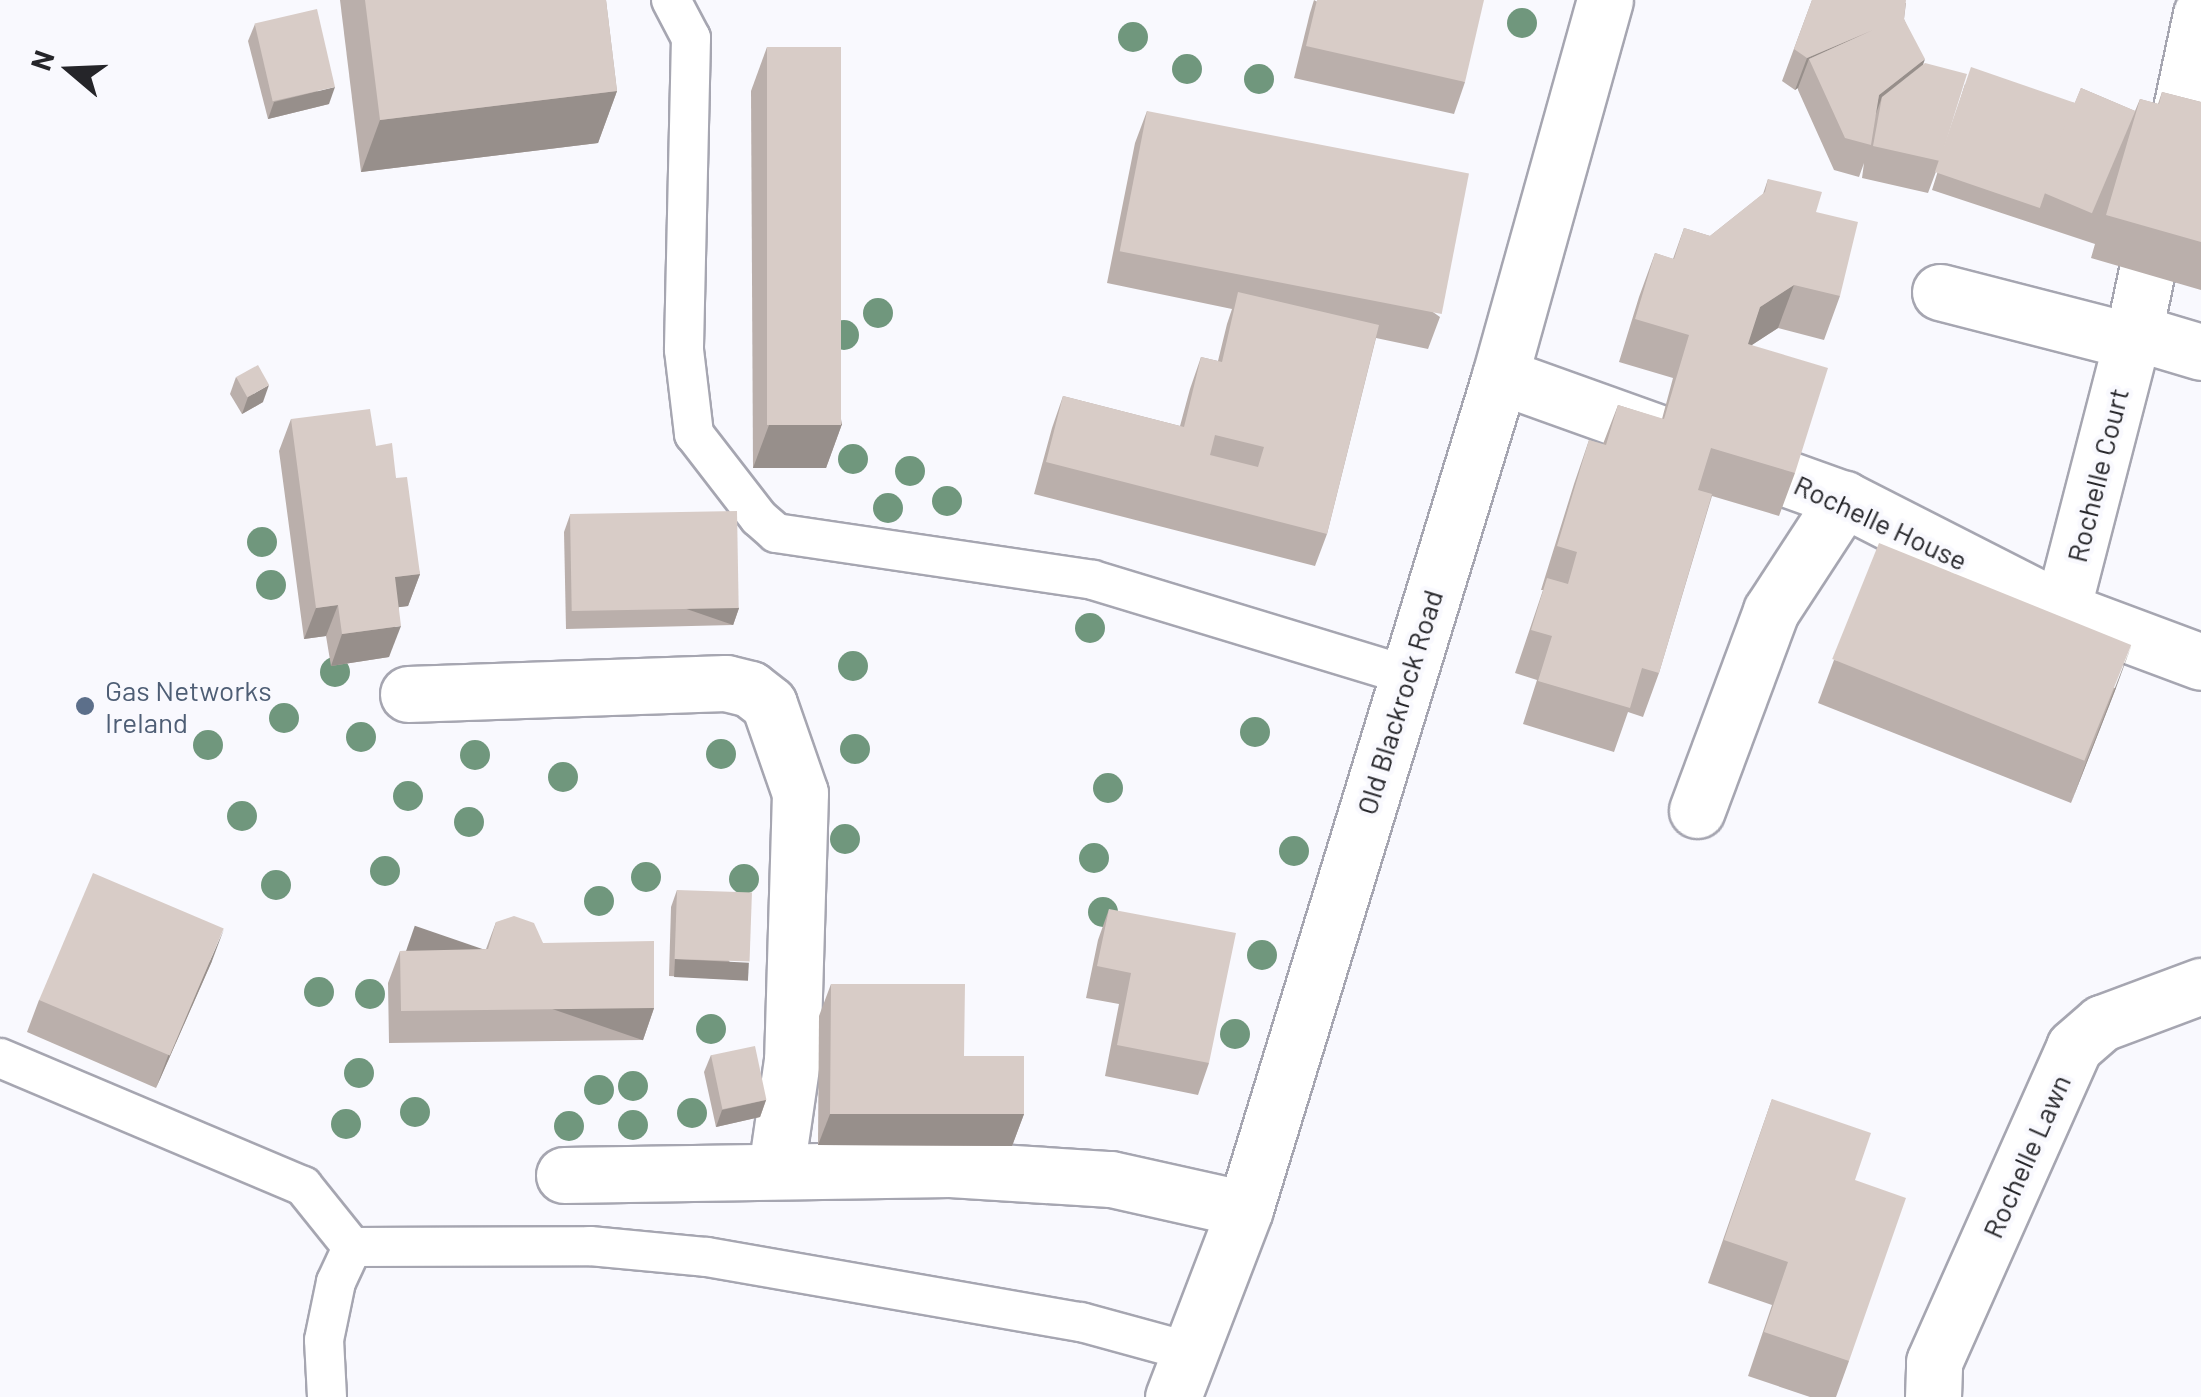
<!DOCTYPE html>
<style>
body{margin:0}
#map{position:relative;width:2201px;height:1397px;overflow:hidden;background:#f9f9fe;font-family:Barlow,sans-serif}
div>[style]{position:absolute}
.roads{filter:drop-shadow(2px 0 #a6a6b1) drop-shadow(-2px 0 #a6a6b1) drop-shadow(0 2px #a6a6b1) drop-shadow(0 -2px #a6a6b1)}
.service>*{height:38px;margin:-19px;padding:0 19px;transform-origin:19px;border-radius:19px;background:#fff}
.minor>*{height:55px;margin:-27.5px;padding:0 27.5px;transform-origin:27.5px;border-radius:27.5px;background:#fff}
.trees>*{width:30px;height:30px;margin:-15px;border-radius:50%;background:#70977d}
.wall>*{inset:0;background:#baafab}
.shaded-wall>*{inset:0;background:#978f8b;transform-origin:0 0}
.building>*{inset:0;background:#d8ccc7;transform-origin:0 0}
.dots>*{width:28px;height:28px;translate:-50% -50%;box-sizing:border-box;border:5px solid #f9f9fe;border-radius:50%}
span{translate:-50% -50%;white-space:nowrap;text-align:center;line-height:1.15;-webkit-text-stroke:9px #f9f9fe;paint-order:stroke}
.street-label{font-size:28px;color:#252529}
.service-label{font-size:28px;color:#4e5e75}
.left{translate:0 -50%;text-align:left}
.north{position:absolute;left:20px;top:20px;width:100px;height:100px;-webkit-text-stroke:8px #f9f9fe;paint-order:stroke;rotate:289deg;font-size:28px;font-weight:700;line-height:40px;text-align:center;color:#252529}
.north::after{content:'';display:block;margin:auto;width:35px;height:45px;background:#252529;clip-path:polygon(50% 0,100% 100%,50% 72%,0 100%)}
</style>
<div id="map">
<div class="roads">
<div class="service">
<i style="left:671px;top:0;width:43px;rotate:62.2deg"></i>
<i style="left:691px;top:38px;width:312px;rotate:91.3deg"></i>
<i style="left:684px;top:350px;width:85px;rotate:83.2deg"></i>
<i style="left:694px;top:434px;width:106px;rotate:52.3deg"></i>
<i style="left:759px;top:518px;width:23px;rotate:41deg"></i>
<i style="left:776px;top:533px;width:320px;rotate:8.4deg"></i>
<i style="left:1093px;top:580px;width:329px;rotate:16.9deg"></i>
<i style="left:0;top:1058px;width:329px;rotate:22.9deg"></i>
<i style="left:303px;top:1186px;width:78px;rotate:51.2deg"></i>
<i style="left:352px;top:1247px;width:238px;rotate:-0.2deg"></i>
<i style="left:590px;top:1246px;width:118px;rotate:5.4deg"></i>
<i style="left:707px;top:1257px;width:380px;rotate:9.9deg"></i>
<i style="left:1081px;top:1322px;width:117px;rotate:15.3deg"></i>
<i style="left:327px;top:1397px;width:57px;rotate:-93deg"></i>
<i style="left:324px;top:1340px;width:59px;rotate:-78.3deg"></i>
<i style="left:336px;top:1282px;width:38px;rotate:-65deg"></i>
</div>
<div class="minor">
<i style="left:1940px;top:292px;width:197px;rotate:14.4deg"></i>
<i style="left:2134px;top:332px;width:70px;rotate:16.6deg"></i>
<i style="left:1500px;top:376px;width:365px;rotate:19.7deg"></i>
<i style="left:1844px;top:499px;width:245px;rotate:27deg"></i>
<i style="left:2062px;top:610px;width:148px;rotate:20.5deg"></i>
<i style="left:2062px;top:610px;width:287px;rotate:-75.5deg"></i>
<i style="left:2134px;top:332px;width:325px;rotate:-78.1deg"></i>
<i style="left:408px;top:694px;width:318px;rotate:-2deg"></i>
<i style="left:726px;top:683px;width:25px;rotate:14deg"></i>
<i style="left:750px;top:689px;width:24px;rotate:38deg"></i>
<i style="left:769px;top:704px;width:94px;rotate:70.8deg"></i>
<i style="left:800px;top:793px;width:267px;rotate:91.7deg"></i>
<i style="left:792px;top:1060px;width:111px;rotate:98.3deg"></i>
<i style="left:1697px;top:810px;width:212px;rotate:-69.6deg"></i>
<i style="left:1771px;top:611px;width:134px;rotate:-56.9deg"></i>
<i style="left:564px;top:1175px;width:386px;rotate:-0.9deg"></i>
<i style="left:950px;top:1169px;width:161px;rotate:3.6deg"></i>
<i style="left:1111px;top:1179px;width:137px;rotate:12.6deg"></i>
<i style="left:1173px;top:1397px;width:201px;rotate:-69deg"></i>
<i style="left:1245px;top:1209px;width:871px;rotate:-72.98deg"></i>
<i style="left:1500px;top:376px;width:390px;rotate:-74.4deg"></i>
<i style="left:1933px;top:1397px;width:35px;rotate:-88deg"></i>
<i style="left:1934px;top:1362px;width:345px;rotate:-66deg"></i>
<i style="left:2074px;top:1047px;width:37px;rotate:-41deg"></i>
<i style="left:2102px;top:1023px;width:106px;rotate:-20.5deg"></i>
</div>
</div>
<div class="trees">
<i style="left:1522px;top:23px"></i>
<i style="left:1133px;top:37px"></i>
<i style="left:1187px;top:69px"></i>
<i style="left:1259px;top:79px"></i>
<i style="left:878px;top:313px"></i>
<i style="left:844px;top:335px"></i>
<i style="left:853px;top:459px"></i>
<i style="left:910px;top:471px"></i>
<i style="left:947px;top:501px"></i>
<i style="left:888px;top:508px"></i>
<i style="left:262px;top:542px"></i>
<i style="left:271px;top:585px"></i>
<i style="left:1090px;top:628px"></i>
<i style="left:853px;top:666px"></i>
<i style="left:335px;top:672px"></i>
<i style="left:284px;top:718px"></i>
<i style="left:1255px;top:732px"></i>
<i style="left:361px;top:737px"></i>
<i style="left:208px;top:745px"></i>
<i style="left:855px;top:749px"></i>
<i style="left:721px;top:754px"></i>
<i style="left:475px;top:755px"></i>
<i style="left:563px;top:777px"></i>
<i style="left:1108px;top:788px"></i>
<i style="left:408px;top:796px"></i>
<i style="left:242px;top:816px"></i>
<i style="left:469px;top:822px"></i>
<i style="left:845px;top:839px"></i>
<i style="left:1294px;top:851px"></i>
<i style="left:1094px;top:858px"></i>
<i style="left:385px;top:871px"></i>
<i style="left:646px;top:877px"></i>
<i style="left:744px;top:879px"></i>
<i style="left:276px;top:885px"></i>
<i style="left:599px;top:901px"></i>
<i style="left:1103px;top:912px"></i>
<i style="left:1262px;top:955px"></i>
<i style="left:319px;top:992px"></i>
<i style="left:370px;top:994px"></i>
<i style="left:711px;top:1029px"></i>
<i style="left:1235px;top:1034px"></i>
<i style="left:359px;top:1073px"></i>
<i style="left:633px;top:1086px"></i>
<i style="left:599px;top:1090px"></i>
<i style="left:415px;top:1112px"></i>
<i style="left:692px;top:1113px"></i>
<i style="left:346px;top:1124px"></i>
<i style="left:633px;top:1125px"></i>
<i style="left:569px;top:1126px"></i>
</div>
<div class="wall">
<i style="clip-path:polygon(340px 0,606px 0,617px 91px,598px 143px,361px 172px)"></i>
<i style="clip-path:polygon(1314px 0,1465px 82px,1454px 114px,1294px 78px,1310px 13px)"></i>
<i style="clip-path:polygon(1812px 0,1906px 3px,1904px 19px,1923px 65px,1940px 161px,1928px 193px,1862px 178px,1864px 163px,1859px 177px,1834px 170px,1798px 90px,1798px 88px,1795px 90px,1782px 81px)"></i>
<i style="clip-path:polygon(255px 24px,329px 104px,268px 119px,248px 41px)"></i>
<i style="clip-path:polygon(767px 47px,842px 424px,826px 468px,753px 468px,751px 91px)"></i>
<i style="clip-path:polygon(1965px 84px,2075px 103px,2081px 88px,2135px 111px,2140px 99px,2158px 104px,2162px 92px,2201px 102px,2201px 290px,2091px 258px,2095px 244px,1932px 190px)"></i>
<i style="clip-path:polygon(1147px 111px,1440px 317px,1428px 349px,1376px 338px,1327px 534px,1315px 566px,1034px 494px,1052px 428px,1063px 396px,1180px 426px,1190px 389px,1201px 357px,1218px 361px,1227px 324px,1232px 309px,1107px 283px,1135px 143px)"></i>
<i style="clip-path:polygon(1768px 179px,1816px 212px,1840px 296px,1824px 340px,1778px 328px,1752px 345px,1795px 473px,1779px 516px,1712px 496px,1659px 673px,1643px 717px,1628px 712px,1614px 752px,1523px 724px,1537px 680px,1515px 673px,1543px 590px,1541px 590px,1574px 484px,1589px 440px,1603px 444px,1618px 405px,1662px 419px,1673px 378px,1619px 362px,1639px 297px,1655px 253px,1673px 259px,1684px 228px,1710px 236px,1763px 194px)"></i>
<i style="clip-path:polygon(236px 377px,263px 402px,242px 414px,230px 394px)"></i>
<i style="clip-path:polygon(291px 419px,376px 446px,396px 478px,420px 574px,408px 606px,399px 607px,389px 657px,331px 666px,326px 636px,304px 639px,279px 451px)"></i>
<i style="clip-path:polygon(570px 515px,739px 608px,733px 625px,566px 629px,564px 532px)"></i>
<i style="clip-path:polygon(1834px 660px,2116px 688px,2071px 803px,1818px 703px)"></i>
<i style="clip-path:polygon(677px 890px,743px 980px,669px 976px,671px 907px)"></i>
<i style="clip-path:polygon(1109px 909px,1209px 1063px,1198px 1095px,1105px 1076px,1119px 1004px,1086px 998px,1098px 940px)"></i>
<i style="clip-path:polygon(496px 922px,543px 943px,654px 1008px,643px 1040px,389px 1043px,388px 983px,400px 951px,486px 949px)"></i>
<i style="clip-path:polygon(212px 961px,156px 1088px,27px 1032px,39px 1000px)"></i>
<i style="clip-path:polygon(831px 984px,964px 1056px,1024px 1114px,1012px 1146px,818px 1145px,819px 1016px)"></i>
<i style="clip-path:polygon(711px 1055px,766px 1100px,760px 1117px,716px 1127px,704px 1072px)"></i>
<i style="clip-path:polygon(1772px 1099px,1855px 1180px,1849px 1361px,1836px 1397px,1810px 1397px,1748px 1376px,1772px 1305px,1708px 1283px)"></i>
</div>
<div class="shaded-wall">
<i style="clip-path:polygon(1873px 30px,1809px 59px,1798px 88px,1795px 90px,1807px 58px)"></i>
<i style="clip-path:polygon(1925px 59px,1914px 91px,1882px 97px,1873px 122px,1879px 95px)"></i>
<i style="clip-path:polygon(335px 87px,329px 104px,268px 119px,274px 102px)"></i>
<i style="clip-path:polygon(617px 91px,598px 143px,361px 172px,380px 120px)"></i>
<i style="clip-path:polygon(1794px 285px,1778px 328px,1744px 350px,1760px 307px)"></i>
<i style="clip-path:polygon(269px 385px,263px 402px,242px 414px,248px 397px)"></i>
<i style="clip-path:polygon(842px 424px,826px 468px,753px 468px,769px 425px)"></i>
<i style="clip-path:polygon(420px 574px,408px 606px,384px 609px,395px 577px)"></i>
<i style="clip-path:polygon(338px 605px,326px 636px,304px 639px,316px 608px)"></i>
<i style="left:739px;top:608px;width:18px;height:167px;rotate:109deg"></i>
<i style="clip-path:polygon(401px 626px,389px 657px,331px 666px,342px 634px)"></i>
<i style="clip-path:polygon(2132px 644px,2116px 688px,2071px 803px,2087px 760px)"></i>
<i style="clip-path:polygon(224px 929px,212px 961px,156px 1088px,168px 1056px)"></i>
<i style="left:675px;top:959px;width:74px;height:18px;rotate:3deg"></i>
<i style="left:654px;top:1008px;width:34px;height:253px;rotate:109deg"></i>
<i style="clip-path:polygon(766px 1100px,760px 1117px,716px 1127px,722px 1110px)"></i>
<i style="clip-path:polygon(830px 1114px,1024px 1114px,1012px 1146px,818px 1145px)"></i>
</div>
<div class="building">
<i style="clip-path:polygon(365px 0,606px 0,617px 91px,380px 120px)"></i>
<i style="clip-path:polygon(1317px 0,1484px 0,1465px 82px,1306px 46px)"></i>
<i style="clip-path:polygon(1812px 0,1906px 0,1904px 19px,1925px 59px,1879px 95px,1871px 145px,1845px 138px,1809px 59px,1873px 30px,1807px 58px,1794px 49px)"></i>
<i style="left:317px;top:9px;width:80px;height:64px;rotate:77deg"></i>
<i style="left:767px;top:47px;width:74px;height:378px"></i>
<i style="clip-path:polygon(1925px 63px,1967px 74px,1940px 161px,1873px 146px,1882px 97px)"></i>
<i style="left:1971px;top:67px;width:111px;height:111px;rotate:19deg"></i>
<i style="left:2081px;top:88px;width:59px;height:111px;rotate:23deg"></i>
<i style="clip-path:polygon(2162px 92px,2201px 102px,2201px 242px,2106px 215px,2140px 99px,2159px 104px)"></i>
<i style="left:1147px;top:111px;width:328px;height:143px;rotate:11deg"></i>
<i style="clip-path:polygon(1768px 179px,1822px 192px,1816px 212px,1858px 222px,1840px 296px,1794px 285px,1760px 307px,1748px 344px,1828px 368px,1795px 473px,1711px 448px,1698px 490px,1712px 494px,1659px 673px,1642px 668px,1630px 708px,1538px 681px,1552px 636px,1531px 630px,1547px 578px,1568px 584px,1577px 552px,1557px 546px,1589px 440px,1606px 445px,1618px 405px,1664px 419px,1689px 335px,1635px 319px,1655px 253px,1674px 259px,1684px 228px,1710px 236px,1765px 192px)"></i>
<i style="clip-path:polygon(evenodd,1238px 292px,1379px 325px,1327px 534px,1046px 462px,1063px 396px,1184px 427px,1201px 357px,1222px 362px,1238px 292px,1215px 435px,1264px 447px,1258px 467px,1210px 455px,1215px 435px)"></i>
<i style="left:258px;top:365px;width:23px;height:25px;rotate:61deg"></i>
<i style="clip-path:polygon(370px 409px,376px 446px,392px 443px,396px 478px,407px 477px,420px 574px,395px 577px,401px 626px,342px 634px,338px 605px,316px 608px,291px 419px)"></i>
<i style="left:737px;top:511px;width:97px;height:167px;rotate:89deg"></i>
<i style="left:1879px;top:543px;width:272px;height:125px;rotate:22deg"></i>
<i style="left:93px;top:873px;width:142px;height:138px;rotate:23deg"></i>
<i style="left:677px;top:890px;width:75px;height:69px;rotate:2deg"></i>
<i style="clip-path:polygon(1109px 909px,1236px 933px,1209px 1063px,1117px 1045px,1131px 973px,1097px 966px)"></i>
<i style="clip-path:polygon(514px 916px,534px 923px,543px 943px,654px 941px,654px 1008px,401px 1011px,400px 951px,488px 949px,496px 922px)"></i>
<i style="clip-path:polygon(831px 984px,965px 984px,964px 1056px,1024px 1056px,1024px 1114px,830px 1114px)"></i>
<i style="left:755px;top:1046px;width:55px;height:45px;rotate:78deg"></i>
<i style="clip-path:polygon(1772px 1099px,1871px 1133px,1855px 1180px,1906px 1198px,1849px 1361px,1764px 1332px,1788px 1262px,1724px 1240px)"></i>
</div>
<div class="dots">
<i style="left:85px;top:706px;background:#5c6f8a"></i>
</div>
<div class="street-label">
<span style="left:2097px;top:475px;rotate:-76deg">Rochelle Court</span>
<span style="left:1881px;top:522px;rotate:25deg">Rochelle House</span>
<span style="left:1399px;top:702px;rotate:-73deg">Old Blackrock Road</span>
<span style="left:2026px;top:1156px;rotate:-66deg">Rochelle Lawn</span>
</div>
<div class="service-label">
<span class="left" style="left:105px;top:706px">Gas Networks<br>Ireland</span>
</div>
<div class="north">N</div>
</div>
